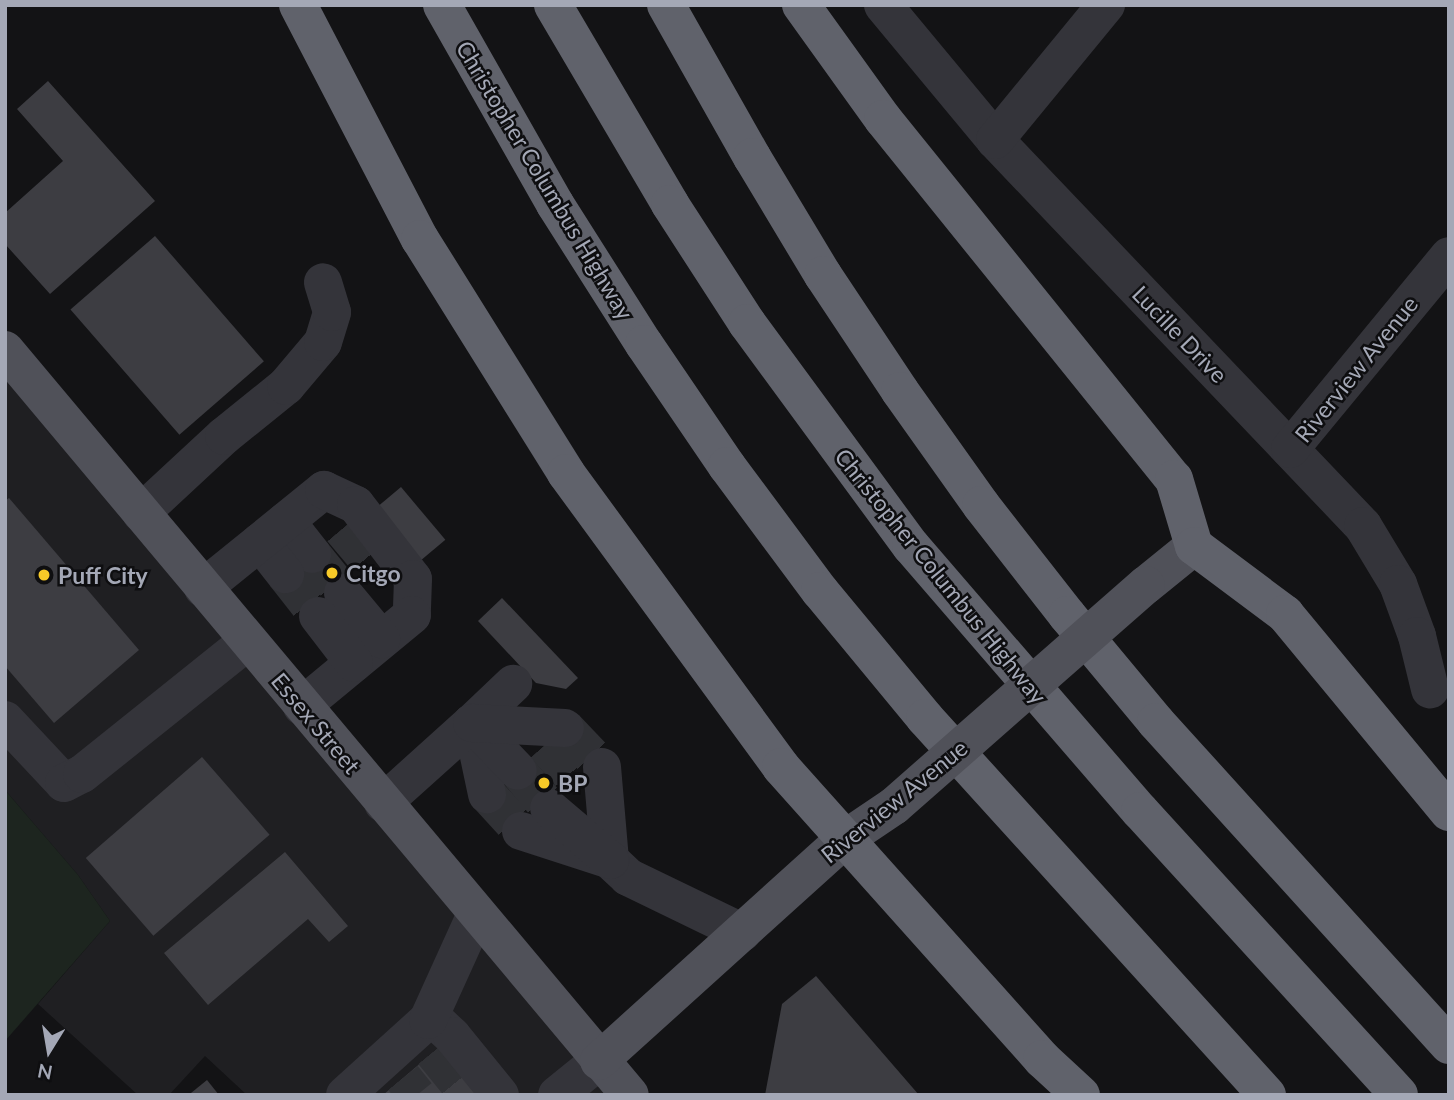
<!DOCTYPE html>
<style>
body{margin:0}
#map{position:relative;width:1454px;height:1100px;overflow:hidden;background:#131315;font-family:Lato,sans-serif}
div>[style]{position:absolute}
.built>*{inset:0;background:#1f1f22}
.green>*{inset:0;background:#1d251f}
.building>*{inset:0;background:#3d3d42;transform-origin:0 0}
.minor-tunnel>*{height:38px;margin-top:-19px;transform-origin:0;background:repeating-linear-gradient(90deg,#303135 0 38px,transparent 0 57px)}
.minor>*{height:38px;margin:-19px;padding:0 19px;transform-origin:19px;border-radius:19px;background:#34343a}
.major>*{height:38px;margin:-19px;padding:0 19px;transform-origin:19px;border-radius:19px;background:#505159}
.highway>*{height:38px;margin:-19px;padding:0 19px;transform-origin:19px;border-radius:19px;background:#60626b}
.major-bridge>*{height:38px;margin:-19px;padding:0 19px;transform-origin:19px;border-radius:19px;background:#505159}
.dots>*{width:19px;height:19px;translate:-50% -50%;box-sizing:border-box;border:4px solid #0e0e10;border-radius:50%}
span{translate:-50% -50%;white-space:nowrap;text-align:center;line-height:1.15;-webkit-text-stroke:5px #0e0e10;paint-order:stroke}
.street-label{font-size:23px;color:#a4a8b6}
.poi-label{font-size:23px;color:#a4a8b6;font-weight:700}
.left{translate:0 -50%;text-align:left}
.frame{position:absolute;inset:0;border:7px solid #a4a8b6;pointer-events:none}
.north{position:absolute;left:14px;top:1016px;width:70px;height:70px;-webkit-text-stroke:5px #0e0e10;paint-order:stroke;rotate:191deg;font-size:19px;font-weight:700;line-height:28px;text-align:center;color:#a4a8b6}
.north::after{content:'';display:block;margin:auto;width:24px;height:32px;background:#a4a8b6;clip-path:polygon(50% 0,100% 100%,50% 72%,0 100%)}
</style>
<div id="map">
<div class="built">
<i style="clip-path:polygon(5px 351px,630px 1095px,247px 1095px,205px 1056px,169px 1095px,138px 1095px,38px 1004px,110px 921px,78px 875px,5px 790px)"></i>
</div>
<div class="green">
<i style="clip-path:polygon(5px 790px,78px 875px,110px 921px,5px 1041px)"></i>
</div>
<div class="building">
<i style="clip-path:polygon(48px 81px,155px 201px,50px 294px,5px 244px,5px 213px,63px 161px,17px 109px)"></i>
<i style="left:155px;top:236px;width:166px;height:112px;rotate:49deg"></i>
<i style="left:401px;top:487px;width:69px;height:33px;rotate:50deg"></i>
<i style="clip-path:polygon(9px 498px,139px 650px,54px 723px,5px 666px,5px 501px)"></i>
<i style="clip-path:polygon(502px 598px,578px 678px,566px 689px,536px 683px,478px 621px)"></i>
<i style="left:202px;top:757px;width:103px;height:154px;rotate:49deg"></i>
<i style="clip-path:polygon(285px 852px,348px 926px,329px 942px,308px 919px,208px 1005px,164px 953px)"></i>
<i style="clip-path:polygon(816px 976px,919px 1095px,765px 1095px,782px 1004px)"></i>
<i style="clip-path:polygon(443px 1044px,486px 1095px,383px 1095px)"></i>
<i style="clip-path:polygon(207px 1080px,219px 1095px,193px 1095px,191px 1093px)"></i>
</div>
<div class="minor-tunnel">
<i style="left:342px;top:529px;width:51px;rotate:49.8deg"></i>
<i style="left:312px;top:554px;width:50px;rotate:51.5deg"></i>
<i style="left:285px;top:574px;width:53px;rotate:51.8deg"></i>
<i style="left:565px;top:728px;width:54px;rotate:46.5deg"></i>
<i style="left:545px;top:745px;width:53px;rotate:48.8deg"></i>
<i style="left:518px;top:771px;width:48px;rotate:50deg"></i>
<i style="left:487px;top:794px;width:50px;rotate:47.4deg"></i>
<i style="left:433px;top:1052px;width:55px;rotate:50.9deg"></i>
<i style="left:403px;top:1078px;width:22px;rotate:51deg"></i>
</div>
<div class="minor">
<i style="left:883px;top:5px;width:175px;rotate:50.3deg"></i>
<i style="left:995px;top:140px;width:533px;rotate:46.37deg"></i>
<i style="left:1363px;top:526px;width:68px;rotate:58.9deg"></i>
<i style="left:1398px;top:584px;width:55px;rotate:69.9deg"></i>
<i style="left:1417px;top:636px;width:55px;rotate:76.2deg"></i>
<i style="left:995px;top:140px;width:175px;rotate:-50.6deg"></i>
<i style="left:1290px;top:449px;width:250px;rotate:-50.5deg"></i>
<i style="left:141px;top:513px;width:113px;rotate:-42.9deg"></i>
<i style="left:224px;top:436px;width:80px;rotate:-38.9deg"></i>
<i style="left:286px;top:386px;width:57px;rotate:-49.9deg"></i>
<i style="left:323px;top:342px;width:31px;rotate:-73deg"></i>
<i style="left:332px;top:312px;width:31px;rotate:-107deg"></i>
<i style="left:286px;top:521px;width:42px;rotate:51.8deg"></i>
<i style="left:260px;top:542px;width:41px;rotate:52deg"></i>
<i style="left:203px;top:588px;width:156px;rotate:-39deg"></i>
<i style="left:324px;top:490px;width:35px;rotate:25deg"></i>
<i style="left:356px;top:505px;width:93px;rotate:52.4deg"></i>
<i style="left:413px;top:579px;width:36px;rotate:92deg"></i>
<i style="left:412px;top:615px;width:143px;rotate:140.4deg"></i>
<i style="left:343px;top:593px;width:60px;rotate:50.4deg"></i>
<i style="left:318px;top:616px;width:59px;rotate:52.5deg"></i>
<i style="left:5px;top:720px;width:86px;rotate:46.9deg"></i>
<i style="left:64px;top:783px;width:20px;rotate:-27deg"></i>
<i style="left:82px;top:774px;width:213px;rotate:-38.7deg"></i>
<i style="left:472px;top:723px;width:73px;rotate:78.1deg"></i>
<i style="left:472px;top:723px;width:66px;rotate:46.2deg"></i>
<i style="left:472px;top:723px;width:57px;rotate:-43.6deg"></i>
<i style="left:602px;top:767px;width:93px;rotate:85.1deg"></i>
<i style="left:610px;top:860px;width:25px;rotate:43deg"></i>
<i style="left:628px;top:877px;width:127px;rotate:25.8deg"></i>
<i style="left:383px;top:803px;width:120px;rotate:-42deg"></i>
<i style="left:472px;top:723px;width:93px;rotate:3.1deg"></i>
<i style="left:521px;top:831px;width:94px;rotate:18deg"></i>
<i style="left:610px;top:860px;width:80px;rotate:-139.6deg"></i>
<i style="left:428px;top:1020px;width:10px;rotate:17deg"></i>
<i style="left:438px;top:1023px;width:19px;rotate:43deg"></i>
<i style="left:452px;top:1036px;width:76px;rotate:50.9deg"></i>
<i style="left:345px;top:1095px;width:112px;rotate:-42.1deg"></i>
<i style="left:428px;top:1020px;width:116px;rotate:-65.6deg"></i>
<i style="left:557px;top:1095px;width:54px;rotate:-39deg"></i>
</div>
<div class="major">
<i style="left:5px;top:350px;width:972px;rotate:50.01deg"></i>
<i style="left:1146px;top:585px;width:62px;rotate:-39.1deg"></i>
<i style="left:599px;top:1061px;width:331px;rotate:-42.1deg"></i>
<i style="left:845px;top:839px;width:59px;rotate:-34deg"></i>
</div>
<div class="highway">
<i style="left:298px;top:5px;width:264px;rotate:62.5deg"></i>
<i style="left:420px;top:239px;width:276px;rotate:58deg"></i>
<i style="left:566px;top:473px;width:364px;rotate:53.8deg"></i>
<i style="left:781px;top:767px;width:392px;rotate:48.2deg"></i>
<i style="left:1042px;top:1059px;width:53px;rotate:42.7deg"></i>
<i style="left:442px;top:5px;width:229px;rotate:60.4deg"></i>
<i style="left:555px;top:204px;width:166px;rotate:57.6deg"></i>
<i style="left:644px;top:344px;width:148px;rotate:55.8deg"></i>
<i style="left:727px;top:466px;width:156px;rotate:53.4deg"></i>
<i style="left:820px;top:591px;width:165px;rotate:50.4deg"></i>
<i style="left:925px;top:718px;width:509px;rotate:47.79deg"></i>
<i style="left:553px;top:5px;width:231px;rotate:59.5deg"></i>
<i style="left:670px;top:204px;width:142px;rotate:57.1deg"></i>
<i style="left:747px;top:323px;width:277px;rotate:53.7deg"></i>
<i style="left:911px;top:546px;width:350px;rotate:49.2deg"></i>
<i style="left:1140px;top:811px;width:384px;rotate:47.6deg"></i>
<i style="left:666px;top:5px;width:175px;rotate:60.5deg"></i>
<i style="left:752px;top:157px;width:138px;rotate:59deg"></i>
<i style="left:823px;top:275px;width:139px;rotate:56.4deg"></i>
<i style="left:900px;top:391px;width:140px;rotate:54.6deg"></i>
<i style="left:981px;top:505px;width:140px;rotate:52deg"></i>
<i style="left:1067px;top:615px;width:139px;rotate:50.2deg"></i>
<i style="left:1156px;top:722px;width:436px;rotate:47.8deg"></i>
<i style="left:801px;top:5px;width:140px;rotate:54.3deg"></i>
<i style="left:883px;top:119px;width:463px;rotate:51.1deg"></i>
<i style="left:1174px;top:479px;width:70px;rotate:73.4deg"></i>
<i style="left:1194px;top:546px;width:114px;rotate:36.8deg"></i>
<i style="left:1285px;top:614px;width:257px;rotate:50.4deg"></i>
</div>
<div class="major-bridge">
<i style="left:894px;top:806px;width:335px;rotate:-41.3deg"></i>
</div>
<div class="dots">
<i style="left:332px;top:573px;background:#f8ca28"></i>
<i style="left:44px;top:575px;background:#f8ca28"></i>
<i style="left:544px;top:783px;background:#f8ca28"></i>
</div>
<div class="street-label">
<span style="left:545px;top:180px;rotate:59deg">Christopher Columbus Highway</span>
<span style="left:1180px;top:334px;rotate:46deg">Lucille Drive</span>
<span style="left:1356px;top:369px;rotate:-51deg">Riverview Avenue</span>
<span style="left:941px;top:576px;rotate:51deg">Christopher Columbus Highway</span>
<span style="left:316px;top:723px;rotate:50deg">Essex Street</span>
<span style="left:894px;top:801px;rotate:-39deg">Riverview Avenue</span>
</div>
<div class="poi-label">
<span class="left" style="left:346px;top:573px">Citgo</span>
<span class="left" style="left:58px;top:575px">Puff City</span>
<span class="left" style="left:558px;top:783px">BP</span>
</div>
<div class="frame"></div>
<div class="north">N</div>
</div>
